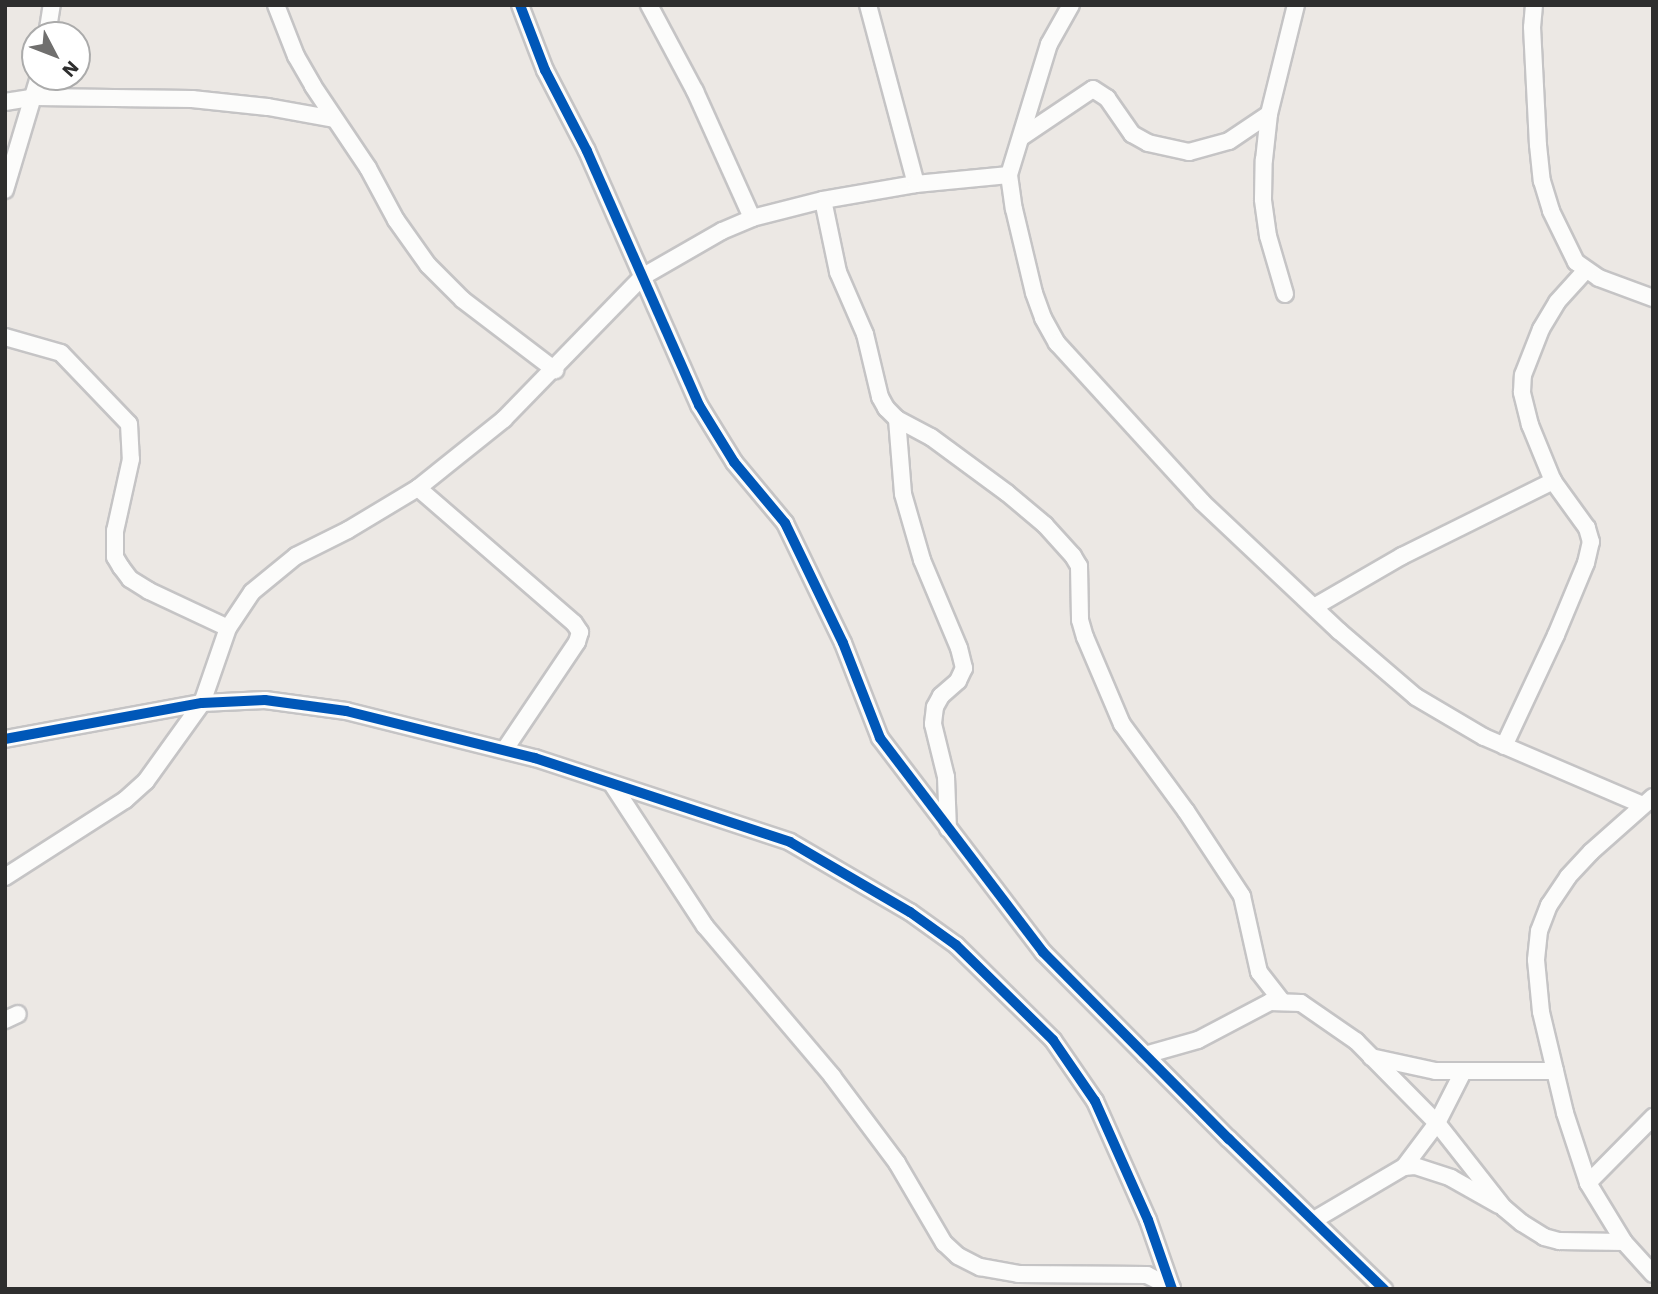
<!DOCTYPE html>
<style>
body{margin:0}
#map{position:relative;width:1658px;height:1294px;overflow:hidden;background:#ece8e4;font-family:"Work Sans",sans-serif}
div>[style]{position:absolute}
.roads{filter:drop-shadow(2px 0 #c5c4c5) drop-shadow(-2px 0 #c5c4c5) drop-shadow(0 2px #c5c4c5) drop-shadow(0 -2px #c5c4c5)}
.minor>*{height:16px;margin:-8px;padding:0 8px;transform-origin:8px;border-radius:8px;background:#fcfcfb}
.cycleway>*{height:10px;margin:-5px;padding:0 5px;transform-origin:5px;border-radius:5px;background:#0057b8}
span{translate:-50% -50%;white-space:nowrap;text-align:center;line-height:1.15;-webkit-text-stroke:5px #fff;paint-order:stroke}
.frame{position:absolute;inset:0;border:7px solid #2e2e2e;pointer-events:none}
.north{position:absolute;left:21px;top:21px;width:70px;height:70px;box-sizing:border-box;background:#fff;border:2px solid #ababab;border-radius:50%;rotate:132deg;font-size:19px;font-weight:700;line-height:28px;text-align:center;color:#2e2e2e}
.north::after{content:'';display:block;margin:auto;width:24px;height:32px;background:#706f6e;clip-path:polygon(50% 0,100% 100%,50% 72%,0 100%)}
</style>
<div id="map">
<div class="roads">
<div class="minor">
<i style="left:276px;top:5px;width:55px;rotate:68.6deg"></i>
<i style="left:296px;top:56px;width:34px;rotate:60deg"></i>
<i style="left:313px;top:86px;width:99px;rotate:56.1deg"></i>
<i style="left:368px;top:168px;width:59px;rotate:61.7deg"></i>
<i style="left:396px;top:220px;width:55px;rotate:54.6deg"></i>
<i style="left:428px;top:265px;width:49px;rotate:45deg"></i>
<i style="left:463px;top:300px;width:116px;rotate:37.3deg"></i>
<i style="left:520px;top:5px;width:70px;rotate:69deg"></i>
<i style="left:545px;top:70px;width:91px;rotate:62.6deg"></i>
<i style="left:587px;top:151px;width:278px;rotate:66.2deg"></i>
<i style="left:699px;top:405px;width:67px;rotate:58.4deg"></i>
<i style="left:734px;top:462px;width:80px;rotate:50.1deg"></i>
<i style="left:785px;top:523px;width:133px;rotate:64.2deg"></i>
<i style="left:843px;top:643px;width:102px;rotate:68.7deg"></i>
<i style="left:880px;top:738px;width:269px;rotate:52.7deg"></i>
<i style="left:1043px;top:952px;width:264px;rotate:45.2deg"></i>
<i style="left:1229px;top:1139px;width:216px;rotate:44.1deg"></i>
<i style="left:649px;top:5px;width:98px;rotate:61.9deg"></i>
<i style="left:695px;top:91px;width:139px;rotate:65.8deg"></i>
<i style="left:868px;top:5px;width:185px;rotate:75deg"></i>
<i style="left:1071px;top:5px;width:45px;rotate:119.4deg"></i>
<i style="left:1049px;top:44px;width:137px;rotate:107deg"></i>
<i style="left:1009px;top:175px;width:34px;rotate:82deg"></i>
<i style="left:1014px;top:209px;width:86px;rotate:76.6deg"></i>
<i style="left:1034px;top:293px;width:27px;rotate:70deg"></i>
<i style="left:1043px;top:318px;width:29px;rotate:61deg"></i>
<i style="left:1057px;top:343px;width:215px;rotate:47.6deg"></i>
<i style="left:1202px;top:502px;width:188px;rotate:43.3deg"></i>
<i style="left:1339px;top:631px;width:101px;rotate:40.6deg"></i>
<i style="left:1416px;top:697px;width:79px;rotate:30.5deg"></i>
<i style="left:1484px;top:737px;width:173px;rotate:23.2deg"></i>
<i style="left:1534px;top:5px;width:22px;rotate:95deg"></i>
<i style="left:1532px;top:27px;width:118px;rotate:87.1deg"></i>
<i style="left:1538px;top:145px;width:36px;rotate:84deg"></i>
<i style="left:1542px;top:181px;width:31px;rotate:73deg"></i>
<i style="left:1551px;top:211px;width:57px;rotate:63.9deg"></i>
<i style="left:1576px;top:262px;width:28px;rotate:35deg"></i>
<i style="left:1599px;top:278px;width:58px;rotate:20.3deg"></i>
<i style="left:47px;top:35px;width:30px;rotate:-81deg"></i>
<i style="left:5px;top:102px;width:31px;rotate:-9deg"></i>
<i style="left:36px;top:97px;width:156px;rotate:0.7deg"></i>
<i style="left:192px;top:99px;width:76px;rotate:6deg"></i>
<i style="left:268px;top:107px;width:67px;rotate:10.3deg"></i>
<i style="left:1023px;top:136px;width:84px;rotate:-33.9deg"></i>
<i style="left:1093px;top:89px;width:17px;rotate:33deg"></i>
<i style="left:1107px;top:98px;width:44px;rotate:55.2deg"></i>
<i style="left:1132px;top:134px;width:18px;rotate:29deg"></i>
<i style="left:1148px;top:143px;width:42px;rotate:12.4deg"></i>
<i style="left:1189px;top:152px;width:41px;rotate:-15.4deg"></i>
<i style="left:1229px;top:141px;width:48px;rotate:-34deg"></i>
<i style="left:5px;top:190px;width:118px;rotate:-73.3deg"></i>
<i style="left:823px;top:200px;width:74px;rotate:78.2deg"></i>
<i style="left:838px;top:272px;width:68px;rotate:66.5deg"></i>
<i style="left:865px;top:334px;width:65px;rotate:76.6deg"></i>
<i style="left:880px;top:397px;width:13px;rotate:61deg"></i>
<i style="left:886px;top:408px;width:16px;rotate:45deg"></i>
<i style="left:897px;top:419px;width:38px;rotate:28deg"></i>
<i style="left:931px;top:437px;width:94px;rotate:36.4deg"></i>
<i style="left:1007px;top:493px;width:50px;rotate:40.1deg"></i>
<i style="left:1045px;top:525px;width:42px;rotate:47.9deg"></i>
<i style="left:1073px;top:556px;width:12px;rotate:59deg"></i>
<i style="left:1079px;top:566px;width:54px;rotate:88.9deg"></i>
<i style="left:1080px;top:620px;width:18px;rotate:74deg"></i>
<i style="left:1085px;top:637px;width:95px;rotate:67deg"></i>
<i style="left:1122px;top:724px;width:108px;rotate:53.7deg"></i>
<i style="left:1186px;top:811px;width:102px;rotate:56.6deg"></i>
<i style="left:1242px;top:896px;width:78px;rotate:77.4deg"></i>
<i style="left:1259px;top:972px;width:37px;rotate:52deg"></i>
<i style="left:1285px;top:294px;width:60px;rotate:-106.3deg"></i>
<i style="left:1268px;top:236px;width:37px;rotate:-98deg"></i>
<i style="left:1263px;top:199px;width:39px;rotate:-89deg"></i>
<i style="left:1264px;top:160px;width:46px;rotate:-83.8deg"></i>
<i style="left:1269px;top:114px;width:112px;rotate:-76.1deg"></i>
<i style="left:5px;top:337px;width:58px;rotate:15.9deg"></i>
<i style="left:61px;top:353px;width:98px;rotate:46.2deg"></i>
<i style="left:129px;top:424px;width:35px;rotate:87deg"></i>
<i style="left:131px;top:459px;width:74px;rotate:102.5deg"></i>
<i style="left:115px;top:531px;width:26px;rotate:90deg"></i>
<i style="left:115px;top:557px;width:12px;rotate:59deg"></i>
<i style="left:121px;top:567px;width:15px;rotate:53deg"></i>
<i style="left:130px;top:579px;width:22px;rotate:32deg"></i>
<i style="left:149px;top:591px;width:87px;rotate:25.1deg"></i>
<i style="left:897px;top:419px;width:75px;rotate:85.4deg"></i>
<i style="left:903px;top:494px;width:69px;rotate:73.9deg"></i>
<i style="left:922px;top:560px;width:95px;rotate:67.2deg"></i>
<i style="left:959px;top:648px;width:21px;rotate:76deg"></i>
<i style="left:964px;top:668px;width:14px;rotate:115deg"></i>
<i style="left:958px;top:681px;width:23px;rotate:139deg"></i>
<i style="left:941px;top:696px;width:13px;rotate:119deg"></i>
<i style="left:935px;top:707px;width:17px;rotate:97deg"></i>
<i style="left:933px;top:724px;width:55px;rotate:76.2deg"></i>
<i style="left:946px;top:777px;width:52px;rotate:87.8deg"></i>
<i style="left:418px;top:488px;width:206px;rotate:40.9deg"></i>
<i style="left:574px;top:623px;width:11px;rotate:56deg"></i>
<i style="left:580px;top:632px;width:10px;rotate:107deg"></i>
<i style="left:577px;top:642px;width:129px;rotate:123.9deg"></i>
<i style="left:1314px;top:607px;width:102px;rotate:-30.1deg"></i>
<i style="left:1402px;top:556px;width:169px;rotate:-26.4deg"></i>
<i style="left:5px;top:739px;width:200px;rotate:-10.4deg"></i>
<i style="left:202px;top:703px;width:63px;rotate:-2.7deg"></i>
<i style="left:265px;top:700px;width:82px;rotate:7.7deg"></i>
<i style="left:346px;top:711px;width:195px;rotate:14deg"></i>
<i style="left:535px;top:758px;width:268px;rotate:18.2deg"></i>
<i style="left:790px;top:842px;width:139px;rotate:30.3deg"></i>
<i style="left:910px;top:912px;width:57px;rotate:35.7deg"></i>
<i style="left:956px;top:945px;width:136px;rotate:44.4deg"></i>
<i style="left:1053px;top:1040px;width:74px;rotate:55.5deg"></i>
<i style="left:1095px;top:1101px;width:130px;rotate:66deg"></i>
<i style="left:1148px;top:1220px;width:73px;rotate:70.8deg"></i>
<i style="left:1504px;top:746px;width:123px;rotate:-64.9deg"></i>
<i style="left:1556px;top:635px;width:78px;rotate:-67.4deg"></i>
<i style="left:1586px;top:563px;width:22px;rotate:-77deg"></i>
<i style="left:1591px;top:542px;width:15px;rotate:-106deg"></i>
<i style="left:1587px;top:528px;width:58px;rotate:-125.9deg"></i>
<i style="left:1553px;top:481px;width:61px;rotate:-112.3deg"></i>
<i style="left:1530px;top:425px;width:34px;rotate:-104deg"></i>
<i style="left:1522px;top:392px;width:17px;rotate:-87deg"></i>
<i style="left:1523px;top:375px;width:49px;rotate:-68.6deg"></i>
<i style="left:1541px;top:329px;width:31px;rotate:-59deg"></i>
<i style="left:1557px;top:302px;width:43px;rotate:-47.8deg"></i>
<i style="left:612px;top:784px;width:170px;rotate:56.8deg"></i>
<i style="left:705px;top:926px;width:197px;rotate:49.7deg"></i>
<i style="left:832px;top:1076px;width:109px;rotate:53.2deg"></i>
<i style="left:897px;top:1163px;width:93px;rotate:59.6deg"></i>
<i style="left:944px;top:1243px;width:19px;rotate:43deg"></i>
<i style="left:958px;top:1256px;width:25px;rotate:27deg"></i>
<i style="left:980px;top:1267px;width:39px;rotate:10deg"></i>
<i style="left:1018px;top:1274px;width:129px;rotate:0.4deg"></i>
<i style="left:1147px;top:1275px;width:28px;rotate:27deg"></i>
<i style="left:1653px;top:797px;width:83px;rotate:138.4deg"></i>
<i style="left:1591px;top:852px;width:34px;rotate:133deg"></i>
<i style="left:1568px;top:877px;width:34px;rotate:124deg"></i>
<i style="left:1549px;top:905px;width:28px;rotate:111deg"></i>
<i style="left:1539px;top:931px;width:29px;rotate:96deg"></i>
<i style="left:1536px;top:960px;width:52px;rotate:84.5deg"></i>
<i style="left:1541px;top:1012px;width:104px;rotate:76.6deg"></i>
<i style="left:1565px;top:1113px;width:74px;rotate:71.8deg"></i>
<i style="left:1588px;top:1183px;width:69px;rotate:58.6deg"></i>
<i style="left:1624px;top:1242px;width:43px;rotate:47.8deg"></i>
<i style="left:5px;top:877px;width:143px;rotate:-32.7deg"></i>
<i style="left:125px;top:800px;width:28px;rotate:-42deg"></i>
<i style="left:146px;top:781px;width:96px;rotate:-54.3deg"></i>
<i style="left:202px;top:703px;width:79px;rotate:-70.9deg"></i>
<i style="left:228px;top:628px;width:43px;rotate:-56.3deg"></i>
<i style="left:252px;top:592px;width:57px;rotate:-39.3deg"></i>
<i style="left:296px;top:556px;width:58px;rotate:-26.6deg"></i>
<i style="left:348px;top:530px;width:82px;rotate:-31deg"></i>
<i style="left:418px;top:488px;width:110px;rotate:-38.7deg"></i>
<i style="left:504px;top:419px;width:198px;rotate:-45.8deg"></i>
<i style="left:642px;top:277px;width:92px;rotate:-29.9deg"></i>
<i style="left:722px;top:231px;width:33px;rotate:-23deg"></i>
<i style="left:752px;top:218px;width:73px;rotate:-14.2deg"></i>
<i style="left:823px;top:200px;width:94px;rotate:-9.8deg"></i>
<i style="left:916px;top:184px;width:93px;rotate:-5.5deg"></i>
<i style="left:5px;top:1020px;width:14px;rotate:-25deg"></i>
<i style="left:1145px;top:1055px;width:55px;rotate:-15.8deg"></i>
<i style="left:1198px;top:1040px;width:81px;rotate:-27.8deg"></i>
<i style="left:1270px;top:1002px;width:31px;rotate:2deg"></i>
<i style="left:1301px;top:1003px;width:67px;rotate:34.6deg"></i>
<i style="left:1356px;top:1041px;width:115px;rotate:45.4deg"></i>
<i style="left:1437px;top:1123px;width:108px;rotate:51.8deg"></i>
<i style="left:1504px;top:1208px;width:23px;rotate:40deg"></i>
<i style="left:1522px;top:1223px;width:26px;rotate:32deg"></i>
<i style="left:1544px;top:1237px;width:16px;rotate:15deg"></i>
<i style="left:1559px;top:1241px;width:65px;rotate:0.9deg"></i>
<i style="left:1371px;top:1057px;width:66px;rotate:12.2deg"></i>
<i style="left:1436px;top:1071px;width:119px"></i>
<i style="left:1404px;top:1167px;width:55px;rotate:-53.1deg"></i>
<i style="left:1437px;top:1123px;width:57px;rotate:-63deg"></i>
<i style="left:1588px;top:1183px;width:93px;rotate:-45.4deg"></i>
<i style="left:1314px;top:1220px;width:104px;rotate:-30.5deg"></i>
<i style="left:1404px;top:1167px;width:11px;rotate:-5deg"></i>
<i style="left:1415px;top:1166px;width:38px;rotate:18deg"></i>
<i style="left:1451px;top:1178px;width:55px;rotate:29.4deg"></i>
</div>
</div>
<div class="cycleway">
<i style="left:520px;top:5px;width:70px;rotate:69deg"></i>
<i style="left:545px;top:70px;width:91px;rotate:62.6deg"></i>
<i style="left:587px;top:151px;width:278px;rotate:66.2deg"></i>
<i style="left:699px;top:405px;width:67px;rotate:58.4deg"></i>
<i style="left:734px;top:462px;width:80px;rotate:50.1deg"></i>
<i style="left:785px;top:523px;width:133px;rotate:64.2deg"></i>
<i style="left:843px;top:643px;width:102px;rotate:68.7deg"></i>
<i style="left:880px;top:738px;width:269px;rotate:52.7deg"></i>
<i style="left:1043px;top:952px;width:264px;rotate:45.2deg"></i>
<i style="left:1229px;top:1139px;width:216px;rotate:44.1deg"></i>
<i style="left:5px;top:739px;width:200px;rotate:-10.4deg"></i>
<i style="left:202px;top:703px;width:63px;rotate:-2.7deg"></i>
<i style="left:265px;top:700px;width:82px;rotate:7.7deg"></i>
<i style="left:346px;top:711px;width:195px;rotate:14deg"></i>
<i style="left:535px;top:758px;width:268px;rotate:18.2deg"></i>
<i style="left:790px;top:842px;width:139px;rotate:30.3deg"></i>
<i style="left:910px;top:912px;width:57px;rotate:35.7deg"></i>
<i style="left:956px;top:945px;width:136px;rotate:44.4deg"></i>
<i style="left:1053px;top:1040px;width:74px;rotate:55.5deg"></i>
<i style="left:1095px;top:1101px;width:130px;rotate:66deg"></i>
<i style="left:1148px;top:1220px;width:73px;rotate:70.8deg"></i>
</div>
<div class="frame"></div>
<div class="north">N</div>
</div>
